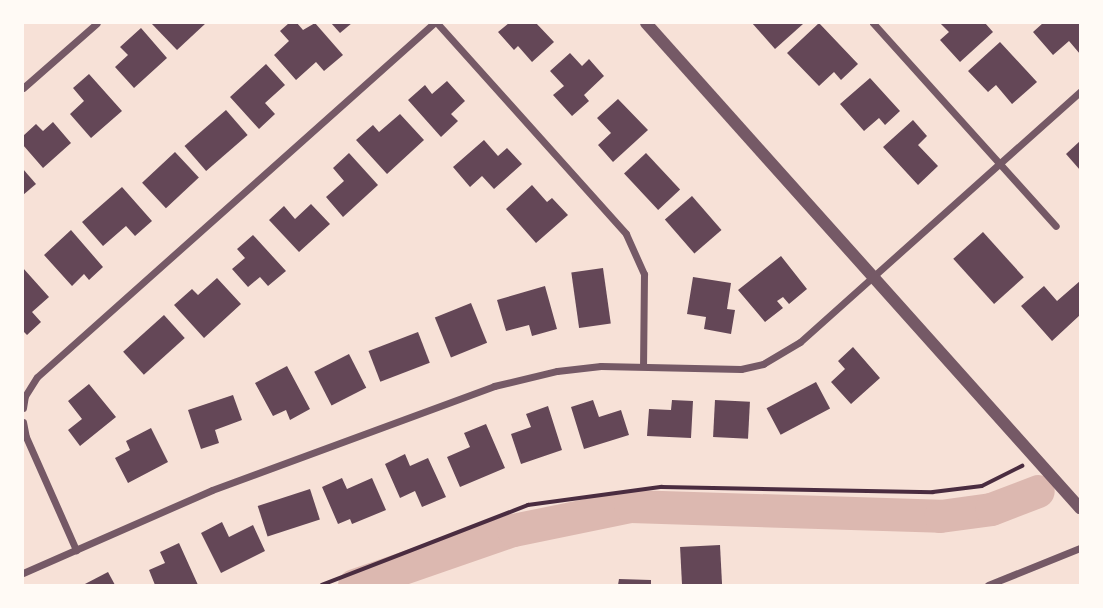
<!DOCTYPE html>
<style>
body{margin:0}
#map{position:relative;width:1103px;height:608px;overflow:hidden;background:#f7e1d7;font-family:"Noto Serif",serif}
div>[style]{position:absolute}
.river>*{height:33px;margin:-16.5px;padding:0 16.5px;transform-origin:16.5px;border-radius:16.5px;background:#dcb8b0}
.building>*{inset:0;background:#644757;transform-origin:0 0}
.path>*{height:3.5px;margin:-1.75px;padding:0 1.75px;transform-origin:1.75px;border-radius:1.75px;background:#4a2c40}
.minor>*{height:7px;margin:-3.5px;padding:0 3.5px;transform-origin:3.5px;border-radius:3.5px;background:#755966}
.tertiary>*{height:12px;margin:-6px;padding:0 6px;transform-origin:6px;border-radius:6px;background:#755966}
span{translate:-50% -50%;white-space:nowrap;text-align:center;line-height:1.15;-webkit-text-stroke:5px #fffaf5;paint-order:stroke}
.frame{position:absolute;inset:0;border:24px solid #fffaf5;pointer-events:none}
</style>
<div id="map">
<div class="river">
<i style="left:354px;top:585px;width:168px;rotate:-19.1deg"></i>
<i style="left:513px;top:530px;width:119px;rotate:-11.6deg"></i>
<i style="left:630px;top:506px;width:310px;rotate:1.8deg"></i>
<i style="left:940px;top:516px;width:51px;rotate:-7.8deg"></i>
<i style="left:991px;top:509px;width:50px;rotate:-21deg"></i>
</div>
<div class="building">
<i style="clip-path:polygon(151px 23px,206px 23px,177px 50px)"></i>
<i style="clip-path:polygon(289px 23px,297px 23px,303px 30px,315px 23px,343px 55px,324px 71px,316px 62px,296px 80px,274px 55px,289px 41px,280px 31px)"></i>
<i style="clip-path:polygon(331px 23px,352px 23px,340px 33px)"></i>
<i style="clip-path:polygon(509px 23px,536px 23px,554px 42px,532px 62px,518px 46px,514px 50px,498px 32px)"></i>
<i style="clip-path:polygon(752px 23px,802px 23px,803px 24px,775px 49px)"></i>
<i style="clip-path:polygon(819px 23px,858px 64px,841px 80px,834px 72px,819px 86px,787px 53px)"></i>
<i style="clip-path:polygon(940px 23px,985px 23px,993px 32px,960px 62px,940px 40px,949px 32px)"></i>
<i style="clip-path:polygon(1043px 23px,1080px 23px,1080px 54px,1069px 41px,1053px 55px,1033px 32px)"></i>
<i style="clip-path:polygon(141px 28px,167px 58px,134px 88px,115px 67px,128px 55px,120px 47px)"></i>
<i style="clip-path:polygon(1000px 42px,1037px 82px,1012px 104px,996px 85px,988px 92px,968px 71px)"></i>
<i style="clip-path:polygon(570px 53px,582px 66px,589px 59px,604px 76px,584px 95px,589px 101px,572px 116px,553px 95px,564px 86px,550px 71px)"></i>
<i style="clip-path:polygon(266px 64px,285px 85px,265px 103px,275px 114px,259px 129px,230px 97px)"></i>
<i style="clip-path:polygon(89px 74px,122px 111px,91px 138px,70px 114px,84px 101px,73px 88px)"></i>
<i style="clip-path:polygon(870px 78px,900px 111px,885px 125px,879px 118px,864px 131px,840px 104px)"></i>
<i style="clip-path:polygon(447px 81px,465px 101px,451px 114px,458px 121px,441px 137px,408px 100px,425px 85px,432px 94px)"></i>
<i style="clip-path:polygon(618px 99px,648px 130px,613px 162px,598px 145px,611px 133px,597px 118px)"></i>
<i style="left:226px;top:110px;width:33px;height:55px;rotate:49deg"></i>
<i style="clip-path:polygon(400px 114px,424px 140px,387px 174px,356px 140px,373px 125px,379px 132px)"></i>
<i style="clip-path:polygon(913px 120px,927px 136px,918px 145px,938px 166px,918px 185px,883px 147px)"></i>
<i style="clip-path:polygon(53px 122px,71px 143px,43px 168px,23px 145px,23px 136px,36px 124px,43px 131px)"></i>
<i style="clip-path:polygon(484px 140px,498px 156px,507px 148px,522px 164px,494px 189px,482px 176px,470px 187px,453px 167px)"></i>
<i style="clip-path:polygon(1080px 141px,1080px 170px,1066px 154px)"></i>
<i style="left:175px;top:152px;width:35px;height:45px;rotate:47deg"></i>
<i style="clip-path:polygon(349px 153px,378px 185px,343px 217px,326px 197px,344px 181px,333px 168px)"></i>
<i style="left:646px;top:153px;width:50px;height:30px;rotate:47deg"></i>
<i style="clip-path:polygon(23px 169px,36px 184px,23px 195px)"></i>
<i style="clip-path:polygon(532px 185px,547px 202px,552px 198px,568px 215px,536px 243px,506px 209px)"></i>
<i style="clip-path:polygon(122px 187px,152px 221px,135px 236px,126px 226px,103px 246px,82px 222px)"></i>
<i style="left:692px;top:196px;width:45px;height:36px;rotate:49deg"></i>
<i style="clip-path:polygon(311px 204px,330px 224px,299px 252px,269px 220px,284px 206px,295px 219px)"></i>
<i style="clip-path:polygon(71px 230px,103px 267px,89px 280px,84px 274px,72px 286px,44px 255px)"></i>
<i style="left:983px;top:232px;width:61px;height:40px;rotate:48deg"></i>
<i style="clip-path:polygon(253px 235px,286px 271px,268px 286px,260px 277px,248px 287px,232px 269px,245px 258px,237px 249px)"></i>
<i style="clip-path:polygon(781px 256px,807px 289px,789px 304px,783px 297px,777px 301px,783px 308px,765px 322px,738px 290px)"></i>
<i style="clip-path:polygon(23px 268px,49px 297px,32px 312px,41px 322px,27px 335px,23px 331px)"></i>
<i style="left:603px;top:268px;width:56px;height:32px;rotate:82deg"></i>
<i style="clip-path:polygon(693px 277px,731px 283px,727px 309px,735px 310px,731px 334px,704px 329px,706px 317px,687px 314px)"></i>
<i style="clip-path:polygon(217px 278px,241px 304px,204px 338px,174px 305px,192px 289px,198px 295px)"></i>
<i style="clip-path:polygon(1080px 281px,1080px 315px,1052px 341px,1021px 306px,1044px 286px,1057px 301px)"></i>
<i style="clip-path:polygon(545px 286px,557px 329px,532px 336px,529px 325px,506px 331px,497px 300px)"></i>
<i style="left:471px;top:303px;width:43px;height:39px;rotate:68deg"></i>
<i style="left:164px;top:315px;width:31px;height:55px;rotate:48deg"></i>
<i style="left:418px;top:332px;width:33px;height:53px;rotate:69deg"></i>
<i style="clip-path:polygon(853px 347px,880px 378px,851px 404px,831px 382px,845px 369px,838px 361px)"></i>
<i style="left:349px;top:354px;width:38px;height:39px;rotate:63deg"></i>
<i style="clip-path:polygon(287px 366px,310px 409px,290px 420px,286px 410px,273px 416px,255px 383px)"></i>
<i style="left:816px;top:382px;width:30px;height:56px;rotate:62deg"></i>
<i style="clip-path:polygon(89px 384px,116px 417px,80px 446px,68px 430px,82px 419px,68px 401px)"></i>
<i style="clip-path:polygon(233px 395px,242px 420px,215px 430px,219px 443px,201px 449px,188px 410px)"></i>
<i style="clip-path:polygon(593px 400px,599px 417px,621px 410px,629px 435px,584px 449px,571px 407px)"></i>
<i style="clip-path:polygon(672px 400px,693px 401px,691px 438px,647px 436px,649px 409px,671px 410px)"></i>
<i style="left:715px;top:400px;width:35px;height:37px;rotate:3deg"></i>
<i style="clip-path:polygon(548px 406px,562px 450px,521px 464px,511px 434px,531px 427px,526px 414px)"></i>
<i style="clip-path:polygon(486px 424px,505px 468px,460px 487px,447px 457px,470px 447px,464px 433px)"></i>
<i style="clip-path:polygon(151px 428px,168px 462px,128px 483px,115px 458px,130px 450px,126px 441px)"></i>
<i style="clip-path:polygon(405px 454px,410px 466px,428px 458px,446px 497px,422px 507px,415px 491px,400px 498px,385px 464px)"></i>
<i style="clip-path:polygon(342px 478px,347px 489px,372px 478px,386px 510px,352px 524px,350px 519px,338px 524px,322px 487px)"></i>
<i style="left:310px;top:489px;width:32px;height:55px;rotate:72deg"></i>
<i style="clip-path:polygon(222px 522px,229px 537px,253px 525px,265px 551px,221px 573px,201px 533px)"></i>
<i style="clip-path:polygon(179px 543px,198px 585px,155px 585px,149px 570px,165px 563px,160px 552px)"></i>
<i style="left:720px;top:545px;width:40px;height:40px;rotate:87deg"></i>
<i style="clip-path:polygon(108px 572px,115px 585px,83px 585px)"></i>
<i style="clip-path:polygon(619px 579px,651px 580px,651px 585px,618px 585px)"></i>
</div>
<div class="path">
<i style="left:322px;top:585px;width:221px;rotate:-21.2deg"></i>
<i style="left:528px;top:505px;width:135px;rotate:-7.7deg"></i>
<i style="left:662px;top:487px;width:271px;rotate:1.1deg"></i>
<i style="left:933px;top:492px;width:49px;rotate:-7deg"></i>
<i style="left:982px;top:486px;width:45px;rotate:-26.6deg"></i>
</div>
<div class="minor">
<i style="left:437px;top:23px;width:283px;rotate:48.1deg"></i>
<i style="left:626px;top:234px;width:44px;rotate:65.8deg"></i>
<i style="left:644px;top:274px;width:92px;rotate:90.6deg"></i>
<i style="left:873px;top:23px;width:273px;rotate:48deg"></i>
<i style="left:23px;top:88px;width:98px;rotate:-41.3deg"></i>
<i style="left:23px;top:408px;width:12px;rotate:-81deg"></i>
<i style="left:25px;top:396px;width:22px;rotate:-58deg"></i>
<i style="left:37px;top:377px;width:532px;rotate:-41.72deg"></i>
<i style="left:23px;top:422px;width:15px;rotate:79deg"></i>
<i style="left:26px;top:437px;width:124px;rotate:66.1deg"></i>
<i style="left:23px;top:573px;width:206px;rotate:-23.7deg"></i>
<i style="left:212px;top:490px;width:301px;rotate:-20.2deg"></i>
<i style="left:494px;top:386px;width:65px;rotate:-13.4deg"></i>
<i style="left:557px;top:371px;width:44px;rotate:-6.5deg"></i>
<i style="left:601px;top:366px;width:140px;rotate:1.2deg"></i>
<i style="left:741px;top:369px;width:23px;rotate:-13deg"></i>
<i style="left:763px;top:364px;width:43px;rotate:-30.7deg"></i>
<i style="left:800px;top:342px;width:375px;rotate:-41.8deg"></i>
<i style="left:988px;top:585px;width:99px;rotate:-21.9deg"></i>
</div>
<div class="tertiary">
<i style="left:646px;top:23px;width:651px;rotate:48.18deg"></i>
</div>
<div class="frame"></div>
</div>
